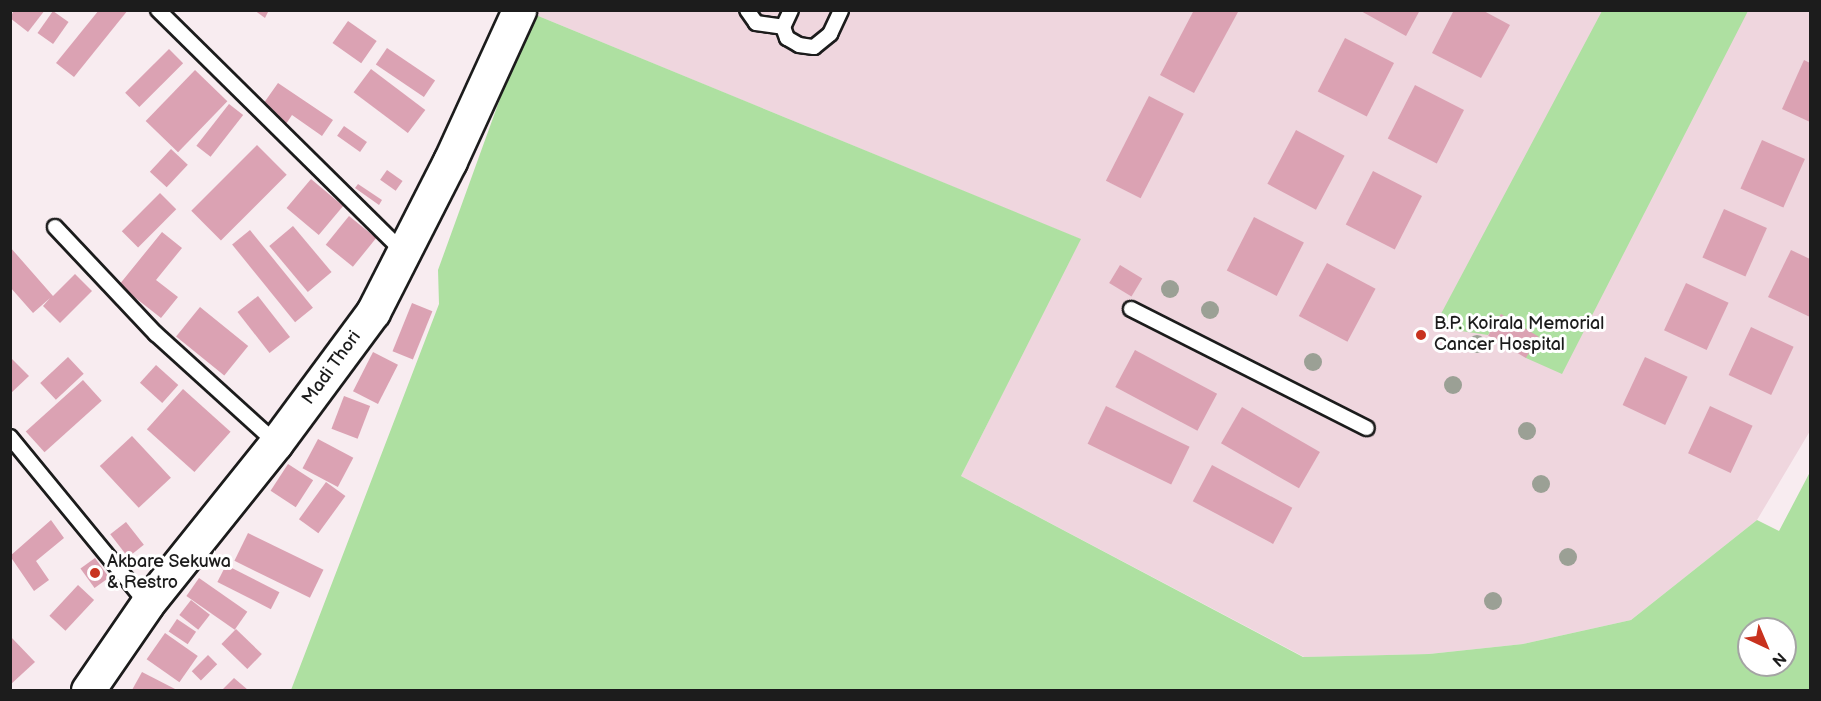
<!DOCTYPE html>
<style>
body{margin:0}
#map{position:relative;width:1821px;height:701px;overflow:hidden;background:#f8ecf0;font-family:"Balsamiq Sans",sans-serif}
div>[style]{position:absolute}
.built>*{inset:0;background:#efd6de}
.green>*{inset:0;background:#aee0a1}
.building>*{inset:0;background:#dba2b3;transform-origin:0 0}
.roads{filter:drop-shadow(2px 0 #1c1c1c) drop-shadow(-2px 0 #1c1c1c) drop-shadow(0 2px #1c1c1c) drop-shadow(0 -2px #1c1c1c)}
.service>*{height:14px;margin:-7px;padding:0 7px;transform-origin:7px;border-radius:7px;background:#fff}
.secondary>*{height:33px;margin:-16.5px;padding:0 16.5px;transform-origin:16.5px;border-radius:16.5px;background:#fff}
.trees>*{width:18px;height:18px;margin:-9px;border-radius:50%;background:#9ba095}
.dots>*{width:16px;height:16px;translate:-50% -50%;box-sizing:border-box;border:3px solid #fff;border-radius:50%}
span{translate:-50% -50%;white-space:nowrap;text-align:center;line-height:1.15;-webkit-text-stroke:6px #fff;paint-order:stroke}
.poi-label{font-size:18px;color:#1c1c1c}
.left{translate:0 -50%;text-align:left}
.street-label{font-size:18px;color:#1c1c1c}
.frame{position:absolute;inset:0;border:12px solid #1c1c1c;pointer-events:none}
.north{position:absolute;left:1737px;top:617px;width:60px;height:60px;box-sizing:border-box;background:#fff;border:2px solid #a4a4a4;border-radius:50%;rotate:136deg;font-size:16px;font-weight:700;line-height:24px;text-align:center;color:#1c1c1c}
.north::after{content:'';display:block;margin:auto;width:21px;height:27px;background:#c8321e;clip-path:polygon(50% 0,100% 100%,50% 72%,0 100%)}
</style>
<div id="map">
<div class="built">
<i style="clip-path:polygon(532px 10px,1810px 11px,1810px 431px,1757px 520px,1631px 620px,1523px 644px,1429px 654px,1304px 657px,961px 476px,1080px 239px,531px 13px)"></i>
</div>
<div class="green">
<i style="clip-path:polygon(1602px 11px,1748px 11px,1562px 374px,1526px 358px,1501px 314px,1488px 335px,1434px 327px)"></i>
<i style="clip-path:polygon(evenodd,531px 13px,1081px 239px,961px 476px,1303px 657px,1429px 654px,1523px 644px,1631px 620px,1757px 520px,1779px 531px,1810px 472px,1810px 690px,291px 690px,439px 304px,438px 270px,531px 13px,1749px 629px,1785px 629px,1785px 665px,1749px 665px,1749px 629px)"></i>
</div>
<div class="building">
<i style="clip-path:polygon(14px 10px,45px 10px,28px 32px,10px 18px)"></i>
<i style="clip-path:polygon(99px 10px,128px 10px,74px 77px,56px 63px)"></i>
<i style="clip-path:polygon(254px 10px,269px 10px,265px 18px)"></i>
<i style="clip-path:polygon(1194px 10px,1238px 12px,1194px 93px,1160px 75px)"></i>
<i style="clip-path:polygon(1359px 10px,1420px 10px,1406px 36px)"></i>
<i style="clip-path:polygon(1454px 10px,1482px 10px,1510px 25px,1481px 78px,1432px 53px)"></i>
<i style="left:53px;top:11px;width:19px;height:27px;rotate:35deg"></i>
<i style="left:348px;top:21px;width:35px;height:27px;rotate:35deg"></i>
<i style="left:1345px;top:38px;width:55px;height:60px;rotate:27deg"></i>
<i style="left:387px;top:48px;width:58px;height:20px;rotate:34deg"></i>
<i style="left:169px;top:49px;width:20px;height:62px;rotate:45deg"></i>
<i style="clip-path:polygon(1804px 60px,1810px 63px,1810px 122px,1782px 109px)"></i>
<i style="left:371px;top:69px;width:68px;height:29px;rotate:37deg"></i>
<i style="left:195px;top:70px;width:45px;height:71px;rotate:44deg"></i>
<i style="clip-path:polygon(278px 83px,333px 120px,322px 136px,292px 115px,286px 124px,261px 107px)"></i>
<i style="left:1415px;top:85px;width:55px;height:60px;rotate:27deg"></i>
<i style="left:1149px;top:96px;width:39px;height:95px;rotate:27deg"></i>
<i style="left:229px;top:104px;width:18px;height:53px;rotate:38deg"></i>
<i style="left:344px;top:126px;width:28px;height:12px;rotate:35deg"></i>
<i style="left:1296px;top:130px;width:55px;height:61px;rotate:28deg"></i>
<i style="left:1762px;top:140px;width:47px;height:53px;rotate:24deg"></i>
<i style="left:257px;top:145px;width:42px;height:93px;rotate:45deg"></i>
<i style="left:171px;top:149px;width:23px;height:31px;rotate:43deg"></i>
<i style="left:387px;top:170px;width:19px;height:12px;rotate:35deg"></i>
<i style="left:1373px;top:171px;width:55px;height:60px;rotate:27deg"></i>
<i style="left:311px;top:179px;width:42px;height:38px;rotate:40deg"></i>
<i style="clip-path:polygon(358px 184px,382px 200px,379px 205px,355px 188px)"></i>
<i style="left:160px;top:193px;width:23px;height:54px;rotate:45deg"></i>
<i style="left:1724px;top:209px;width:47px;height:53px;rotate:24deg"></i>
<i style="left:349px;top:216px;width:35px;height:37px;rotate:39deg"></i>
<i style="left:1254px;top:217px;width:56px;height:60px;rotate:27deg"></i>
<i style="left:293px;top:226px;width:60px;height:31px;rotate:50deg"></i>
<i style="left:250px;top:230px;width:100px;height:23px;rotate:51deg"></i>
<i style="clip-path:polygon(162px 232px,182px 248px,156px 280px,178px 297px,161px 318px,119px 285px)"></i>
<i style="clip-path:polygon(10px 247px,53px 296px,75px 274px,92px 291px,60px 323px,43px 306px,50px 298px,33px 313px,10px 287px)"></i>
<i style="clip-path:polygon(1791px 250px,1810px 259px,1810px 317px,1768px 297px)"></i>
<i style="left:1327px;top:263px;width:55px;height:60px;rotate:28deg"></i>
<i style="left:1120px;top:265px;width:26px;height:21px;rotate:31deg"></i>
<i style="left:1686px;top:283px;width:47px;height:52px;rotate:25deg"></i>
<i style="left:258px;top:296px;width:52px;height:26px;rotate:52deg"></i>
<i style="left:412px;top:303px;width:22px;height:52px;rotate:22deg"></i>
<i style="left:200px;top:307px;width:62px;height:38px;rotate:39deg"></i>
<i style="left:1501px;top:314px;width:44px;height:25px;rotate:31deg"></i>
<i style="left:1751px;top:327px;width:47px;height:53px;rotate:25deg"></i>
<i style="left:1135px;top:350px;width:93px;height:42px;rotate:28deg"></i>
<i style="left:373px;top:352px;width:28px;height:44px;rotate:27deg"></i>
<i style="clip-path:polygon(10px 357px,29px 376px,10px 394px)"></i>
<i style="left:68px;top:357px;width:23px;height:38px;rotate:47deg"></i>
<i style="left:1645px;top:357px;width:47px;height:53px;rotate:25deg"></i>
<i style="left:156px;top:365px;width:30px;height:24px;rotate:42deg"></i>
<i style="left:83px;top:380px;width:28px;height:77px;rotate:48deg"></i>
<i style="left:183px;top:389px;width:64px;height:54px;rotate:42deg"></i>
<i style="left:344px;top:396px;width:28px;height:35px;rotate:21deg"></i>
<i style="left:1106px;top:406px;width:93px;height:42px;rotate:26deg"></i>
<i style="left:1710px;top:406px;width:47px;height:52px;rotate:25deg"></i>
<i style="left:1242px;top:407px;width:90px;height:42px;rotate:30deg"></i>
<i style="left:132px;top:436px;width:57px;height:44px;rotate:47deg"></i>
<i style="left:318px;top:439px;width:40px;height:33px;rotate:28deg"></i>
<i style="left:288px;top:464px;width:30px;height:32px;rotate:33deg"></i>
<i style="left:1212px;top:465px;width:91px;height:41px;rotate:28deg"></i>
<i style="left:326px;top:482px;width:24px;height:46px;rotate:36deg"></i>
<i style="clip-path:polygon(51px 520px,64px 538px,36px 561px,49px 580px,34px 591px,10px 556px)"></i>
<i style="left:126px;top:522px;width:29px;height:20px;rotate:52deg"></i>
<i style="left:248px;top:533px;width:84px;height:31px;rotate:26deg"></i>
<i style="left:95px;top:558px;width:24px;height:18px;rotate:54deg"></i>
<i style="left:226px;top:565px;width:60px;height:19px;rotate:27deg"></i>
<i style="left:199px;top:578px;width:59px;height:22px;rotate:35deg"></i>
<i style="left:78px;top:585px;width:22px;height:42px;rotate:43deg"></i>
<i style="left:191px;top:600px;width:24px;height:19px;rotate:38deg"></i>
<i style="left:177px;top:619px;width:23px;height:15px;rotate:34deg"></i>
<i style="left:236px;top:629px;width:36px;height:21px;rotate:44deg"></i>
<i style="left:165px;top:633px;width:40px;height:32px;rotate:35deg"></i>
<i style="clip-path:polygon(10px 636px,35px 662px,10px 685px)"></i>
<i style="left:208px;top:655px;width:13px;height:23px;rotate:45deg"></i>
<i style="clip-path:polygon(142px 672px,177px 690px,132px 690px)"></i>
<i style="clip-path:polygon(234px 678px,248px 690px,222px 690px)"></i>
</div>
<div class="roads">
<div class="service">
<i style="left:158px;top:10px;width:346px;rotate:44.6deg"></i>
<i style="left:747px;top:10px;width:16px;rotate:55deg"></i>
<i style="left:756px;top:23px;width:27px;rotate:8deg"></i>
<i style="left:791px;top:10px;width:19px;rotate:115deg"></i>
<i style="left:783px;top:27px;width:12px;rotate:70deg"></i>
<i style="left:787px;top:38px;width:14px;rotate:30deg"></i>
<i style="left:799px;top:45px;width:15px;rotate:8deg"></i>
<i style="left:814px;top:47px;width:21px;rotate:-39deg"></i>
<i style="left:830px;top:34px;width:26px;rotate:-65deg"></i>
<i style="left:55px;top:227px;width:147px;rotate:46.7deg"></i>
<i style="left:156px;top:334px;width:162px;rotate:42.2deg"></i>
<i style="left:1131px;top:309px;width:264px;rotate:26.8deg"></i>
<i style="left:10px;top:437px;width:216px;rotate:50.6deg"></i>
</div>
<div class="secondary">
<i style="left:88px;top:690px;width:104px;rotate:-55.5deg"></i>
<i style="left:147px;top:604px;width:206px;rotate:-51.3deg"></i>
<i style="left:276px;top:443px;width:163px;rotate:-53.5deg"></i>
<i style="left:373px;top:312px;width:169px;rotate:-63deg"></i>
<i style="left:450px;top:161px;width:166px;rotate:-65.4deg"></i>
</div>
</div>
<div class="trees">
<i style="left:1170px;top:289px"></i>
<i style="left:1210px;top:310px"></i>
<i style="left:1477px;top:344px"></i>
<i style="left:1313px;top:362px"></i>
<i style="left:1453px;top:385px"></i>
<i style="left:1527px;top:431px"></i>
<i style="left:1541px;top:484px"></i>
<i style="left:1568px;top:557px"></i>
<i style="left:1493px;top:601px"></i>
</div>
<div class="dots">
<i style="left:1421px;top:335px;background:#c8321e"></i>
<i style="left:95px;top:573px;background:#c8321e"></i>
</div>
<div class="poi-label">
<span class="left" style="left:1434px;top:335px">B.P. Koirala Memorial<br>Cancer Hospital</span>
<span class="left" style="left:107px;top:573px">Akbare Sekuwa<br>&amp; Restro</span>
</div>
<div class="street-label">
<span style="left:332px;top:368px;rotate:-54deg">Madi Thori</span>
</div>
<div class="frame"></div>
<div class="north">N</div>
</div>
